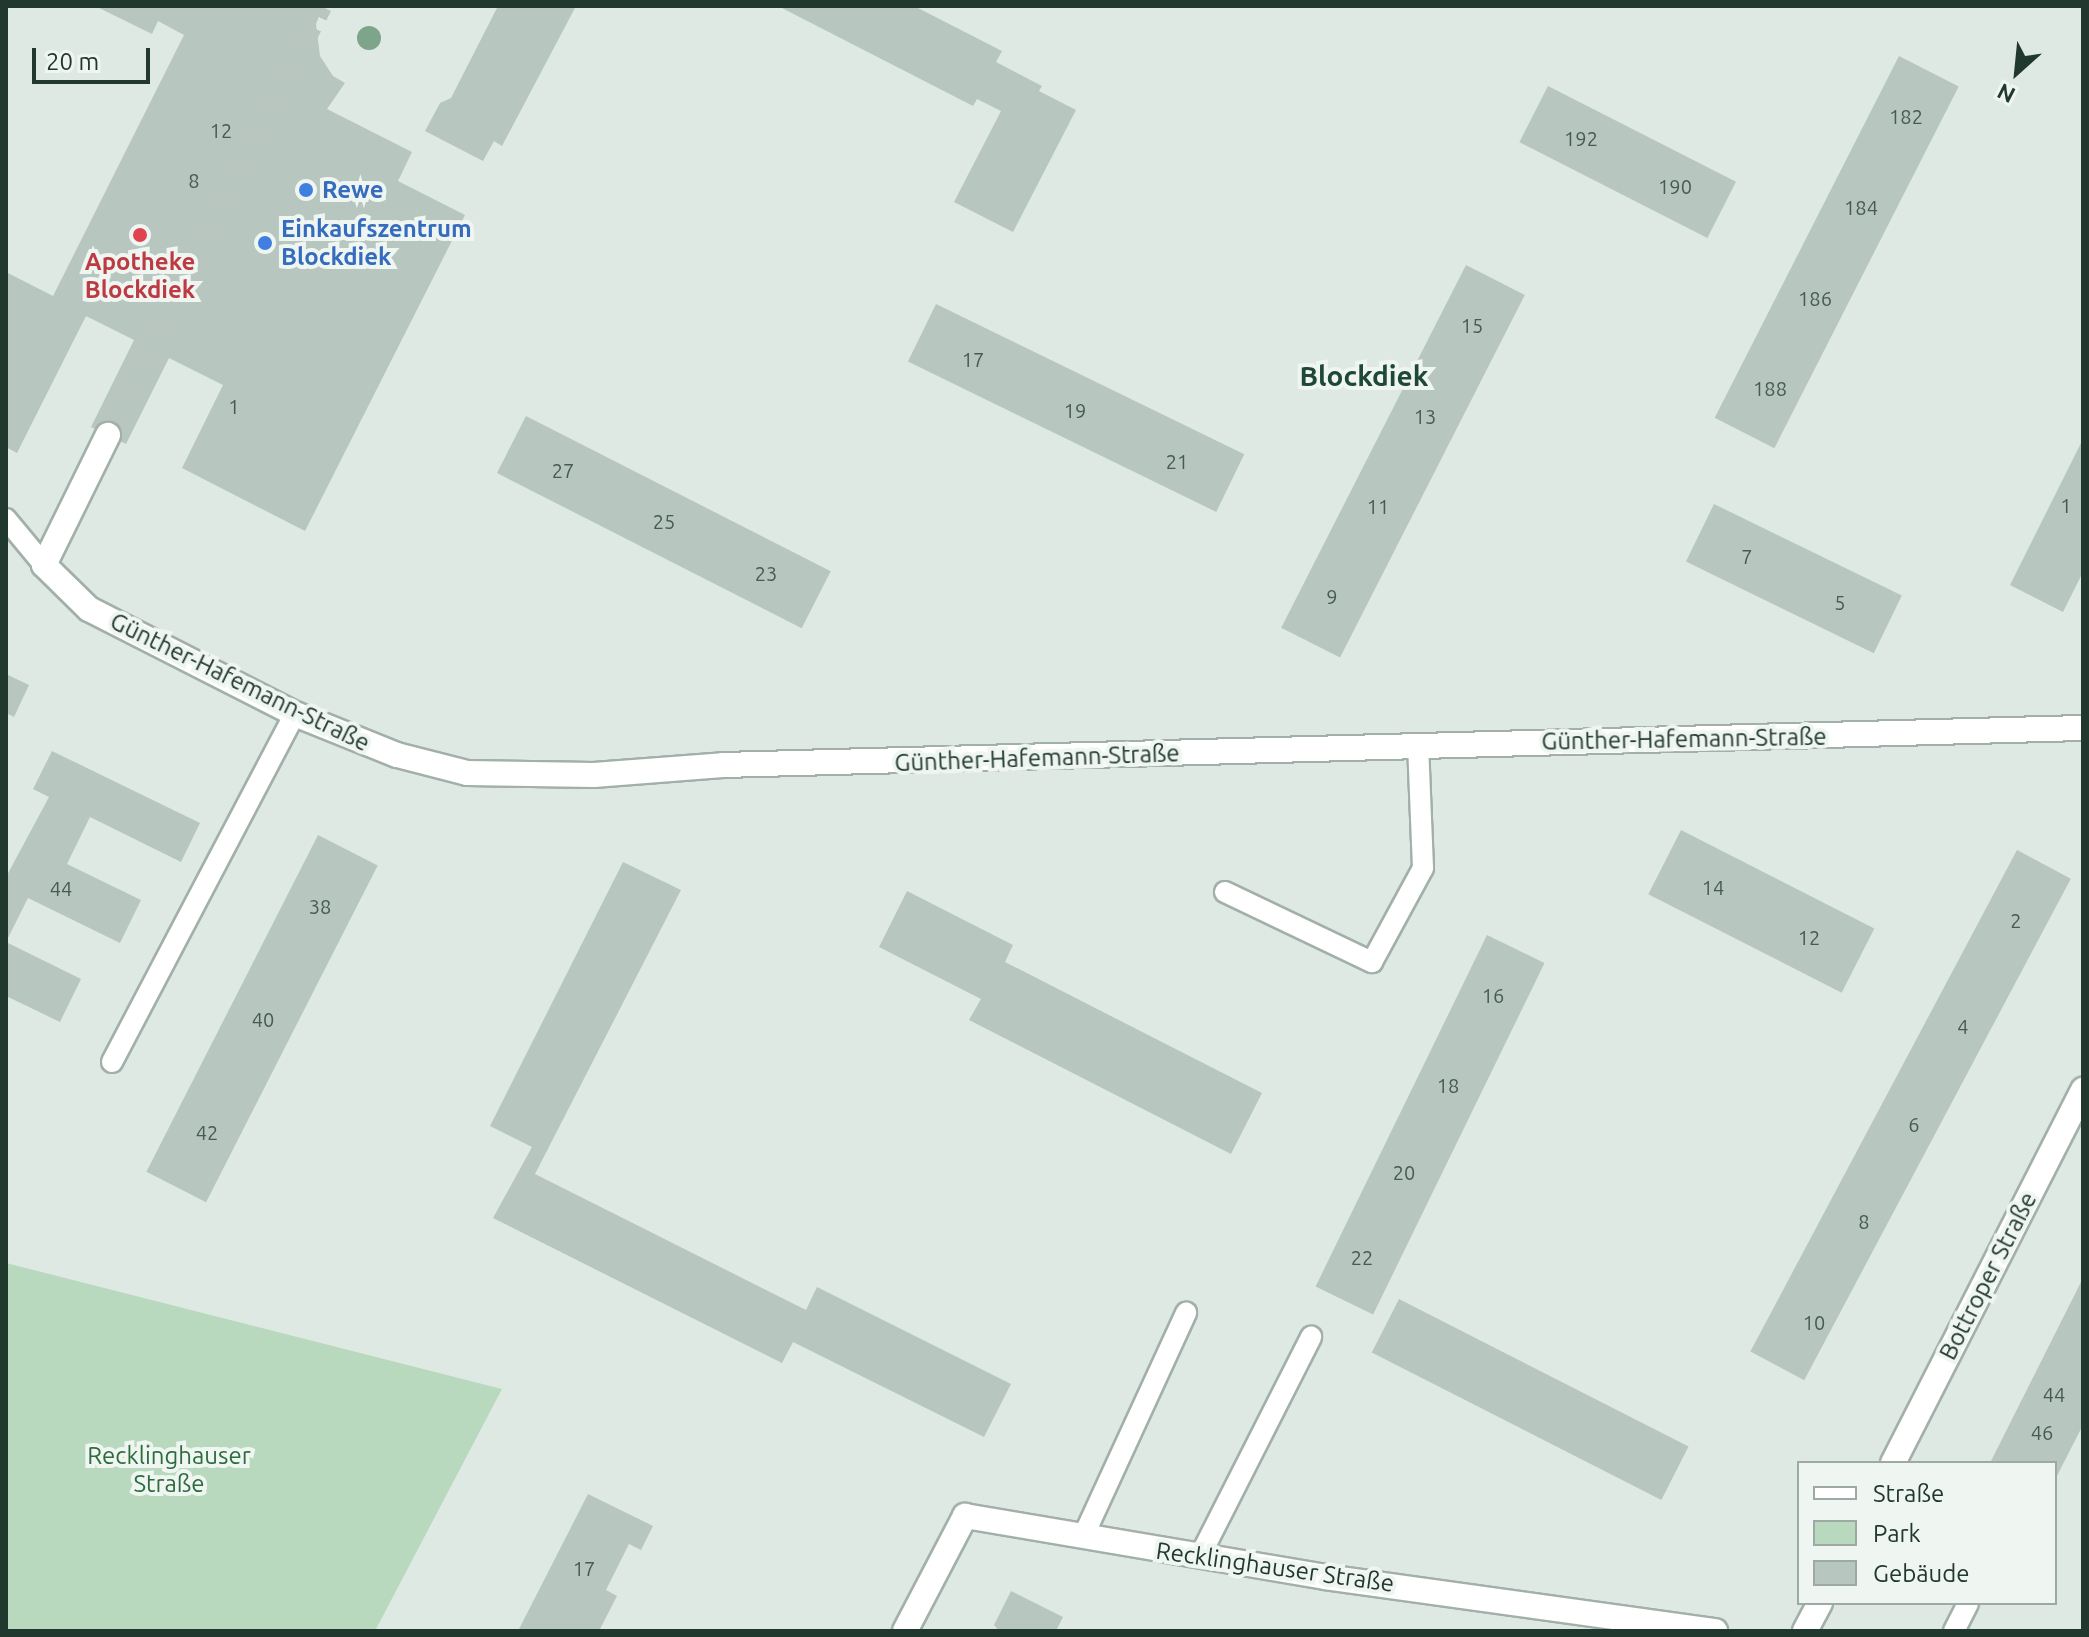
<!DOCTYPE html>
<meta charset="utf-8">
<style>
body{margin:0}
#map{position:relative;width:2089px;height:1637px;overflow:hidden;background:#dfe9e3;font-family:Ubuntu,sans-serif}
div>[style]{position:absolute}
.green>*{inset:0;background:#b8d9be}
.building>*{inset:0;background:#b7c6bf;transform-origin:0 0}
.pedestrian-tunnel>*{height:24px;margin-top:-12px;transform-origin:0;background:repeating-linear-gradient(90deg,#b9c6bf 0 24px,transparent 0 36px)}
.roads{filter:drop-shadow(2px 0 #a2b0a9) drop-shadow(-2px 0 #a2b0a9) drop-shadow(0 2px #a2b0a9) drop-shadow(0 -2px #a2b0a9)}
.service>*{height:20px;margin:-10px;padding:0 10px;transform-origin:10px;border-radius:10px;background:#fff}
.pedestrian>*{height:24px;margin:-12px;padding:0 12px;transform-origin:12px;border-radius:12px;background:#fff}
.minor>*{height:24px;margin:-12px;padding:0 12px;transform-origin:12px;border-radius:12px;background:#fff}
.trees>*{width:24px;height:24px;margin:-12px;border-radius:50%;background:#7ea489}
.dots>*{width:22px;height:22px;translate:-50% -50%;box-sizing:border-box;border:4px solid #eff6f2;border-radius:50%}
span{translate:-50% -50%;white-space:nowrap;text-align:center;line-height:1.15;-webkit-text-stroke:8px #eff6f2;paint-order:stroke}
.number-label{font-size:20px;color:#465c53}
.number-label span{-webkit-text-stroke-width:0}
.shop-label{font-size:24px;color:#366cbe;font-weight:700}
.left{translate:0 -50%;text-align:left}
.health-label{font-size:24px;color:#be3a42;font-weight:700}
.street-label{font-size:24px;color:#21382f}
.park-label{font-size:24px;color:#2e6c3f}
.quarter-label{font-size:28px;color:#1f4839;font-weight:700}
.frame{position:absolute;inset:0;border:8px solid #21382f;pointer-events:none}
.legend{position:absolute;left:1797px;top:1461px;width:260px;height:144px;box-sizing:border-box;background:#eff6f2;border:2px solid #9daaa4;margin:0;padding:10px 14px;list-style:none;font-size:24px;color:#21382f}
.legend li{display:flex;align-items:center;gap:16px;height:40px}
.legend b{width:40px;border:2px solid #9daaa4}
.north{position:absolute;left:1977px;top:32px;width:80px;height:80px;-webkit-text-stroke:6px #eff6f2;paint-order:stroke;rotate:207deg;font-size:22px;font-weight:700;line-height:32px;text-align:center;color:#21382f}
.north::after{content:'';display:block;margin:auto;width:28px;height:36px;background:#21382f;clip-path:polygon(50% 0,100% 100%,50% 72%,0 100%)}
.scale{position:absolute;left:32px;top:48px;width:118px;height:36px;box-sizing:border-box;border:4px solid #21382f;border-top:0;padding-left:10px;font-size:24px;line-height:28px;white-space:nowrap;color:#21382f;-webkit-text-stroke:6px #eff6f2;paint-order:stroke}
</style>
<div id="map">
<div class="green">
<i style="clip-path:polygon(6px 1263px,502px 1389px,375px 1631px,6px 1631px)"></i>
</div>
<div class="building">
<i style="clip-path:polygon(95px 6px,323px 6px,316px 24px,320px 56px,333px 76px,345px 83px,327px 109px,412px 152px,398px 181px,465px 215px,305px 531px,182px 468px,223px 385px,169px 358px,126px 444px,91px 427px,134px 340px,86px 316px,17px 453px,6px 447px,6px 272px,53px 296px,184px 35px,158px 21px,152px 34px)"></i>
<i style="clip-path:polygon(498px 6px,576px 6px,502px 146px,494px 141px,483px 161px,425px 131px,440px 103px,451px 98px)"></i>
<i style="clip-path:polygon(778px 6px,914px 6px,1002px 51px,996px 62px,1042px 86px,1039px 91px,1076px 110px,1013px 232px,954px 202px,1001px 111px,977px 99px,973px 106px)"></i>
<i style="left:1899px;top:56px;width:67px;height:406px;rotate:27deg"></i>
<i style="left:1548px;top:86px;width:211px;height:63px;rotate:27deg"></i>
<i style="left:1466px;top:265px;width:66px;height:407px;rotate:27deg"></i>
<i style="left:936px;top:304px;width:343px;height:64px;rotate:26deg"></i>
<i style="left:526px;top:416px;width:342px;height:64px;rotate:27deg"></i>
<i style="clip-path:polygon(2083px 439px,2083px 572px,2063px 612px,2010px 585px)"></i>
<i style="left:1714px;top:504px;width:209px;height:64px;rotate:26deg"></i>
<i style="clip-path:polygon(6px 674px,29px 685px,14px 717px,6px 713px)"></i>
<i style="clip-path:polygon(52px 751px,200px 823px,181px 862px,90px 817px,67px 864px,141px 900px,120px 943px,28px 898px,6px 942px,81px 979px,60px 1022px,6px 996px,6px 877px,49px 797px,33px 789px)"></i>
<i style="left:1681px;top:830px;width:217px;height:72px;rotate:27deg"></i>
<i style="left:318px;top:835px;width:67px;height:378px;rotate:27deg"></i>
<i style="left:2017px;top:850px;width:61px;height:568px;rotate:28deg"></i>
<i style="clip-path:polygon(623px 862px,681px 890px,535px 1174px,806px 1310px,817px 1287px,1011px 1384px,984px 1437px,793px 1342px,782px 1363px,493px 1218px,532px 1147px,490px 1126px)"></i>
<i style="clip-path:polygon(907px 891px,1013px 945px,1005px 962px,1262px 1093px,1231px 1154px,969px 1020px,981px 999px,879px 947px)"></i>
<i style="left:1487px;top:935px;width:64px;height:391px;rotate:26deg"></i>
<i style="clip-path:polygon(2083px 1278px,2083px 1425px,2063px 1464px,2055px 1480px,2055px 1463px,1990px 1463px)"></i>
<i style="left:1399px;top:1299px;width:325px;height:60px;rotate:27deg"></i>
<i style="clip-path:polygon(588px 1494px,653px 1526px,641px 1550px,629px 1544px,606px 1590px,617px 1596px,599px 1631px,518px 1631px)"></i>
<i style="clip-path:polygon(1011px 1591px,1063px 1617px,1056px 1631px,999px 1631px,994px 1625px)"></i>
</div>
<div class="pedestrian-tunnel">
<i style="left:108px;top:435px;width:479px;rotate:-63.7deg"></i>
</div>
<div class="roads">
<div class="service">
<i style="left:6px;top:519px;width:60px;rotate:50.4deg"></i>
<i style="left:1225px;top:892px;width:163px;rotate:25.5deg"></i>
<i style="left:1372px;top:962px;width:107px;rotate:-61.5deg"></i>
<i style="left:1423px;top:868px;width:122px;rotate:-92.3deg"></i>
<i style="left:112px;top:1062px;width:393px;rotate:-62.3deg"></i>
<i style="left:1083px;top:1537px;width:247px;rotate:-65.3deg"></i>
<i style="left:1200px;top:1556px;width:246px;rotate:-63.1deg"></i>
<i style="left:1954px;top:1631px;width:31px;rotate:-63deg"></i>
</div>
<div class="pedestrian">
<i style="left:44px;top:565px;width:145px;rotate:-63.8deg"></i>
</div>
<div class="minor">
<i style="left:44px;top:565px;width:63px;rotate:44.4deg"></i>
<i style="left:89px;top:609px;width:231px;rotate:27deg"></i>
<i style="left:295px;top:714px;width:110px;rotate:21.9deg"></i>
<i style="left:397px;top:755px;width:72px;rotate:14.4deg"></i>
<i style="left:467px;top:773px;width:127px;rotate:0.9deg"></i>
<i style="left:594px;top:775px;width:129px;rotate:-4.4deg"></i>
<i style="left:723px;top:765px;width:1361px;rotate:-1.56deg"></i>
<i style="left:1893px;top:1463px;width:419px;rotate:-63deg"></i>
<i style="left:905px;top:1631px;width:130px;rotate:-62.4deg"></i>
<i style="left:965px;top:1516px;width:365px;rotate:9.6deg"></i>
<i style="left:1325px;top:1577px;width:394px;rotate:7.9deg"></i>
<i style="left:1805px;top:1631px;width:32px;rotate:-62deg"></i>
</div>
</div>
<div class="trees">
<i style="left:369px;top:38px"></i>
</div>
<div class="dots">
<i style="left:306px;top:190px;background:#3f7fe0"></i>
<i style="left:140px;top:235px;background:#e0444e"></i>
<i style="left:265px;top:243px;background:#3f7fe0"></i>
</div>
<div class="number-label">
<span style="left:1906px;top:116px">182</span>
<span style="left:221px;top:130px">12</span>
<span style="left:1581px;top:138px">192</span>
<span style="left:194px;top:180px">8</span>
<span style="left:1675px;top:186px">190</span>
<span style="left:1861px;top:207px">184</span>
<span style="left:1815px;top:298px">186</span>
<span style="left:1472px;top:325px">15</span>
<span style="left:973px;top:359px">17</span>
<span style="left:1770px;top:388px">188</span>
<span style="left:234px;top:406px">1</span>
<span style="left:1075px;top:410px">19</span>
<span style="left:1425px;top:416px">13</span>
<span style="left:1177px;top:461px">21</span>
<span style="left:563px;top:470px">27</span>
<span style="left:2066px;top:505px">1</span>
<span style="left:1378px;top:506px">11</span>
<span style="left:664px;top:521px">25</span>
<span style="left:1747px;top:556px">7</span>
<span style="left:766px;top:573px">23</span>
<span style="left:1332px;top:596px">9</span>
<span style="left:1840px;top:602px">5</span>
<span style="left:1713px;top:887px">14</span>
<span style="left:61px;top:888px">44</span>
<span style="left:320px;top:906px">38</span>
<span style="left:2016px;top:920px">2</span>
<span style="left:1809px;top:937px">12</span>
<span style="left:1493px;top:995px">16</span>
<span style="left:263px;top:1019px">40</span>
<span style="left:1963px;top:1026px">4</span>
<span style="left:1448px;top:1085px">18</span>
<span style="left:1914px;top:1124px">6</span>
<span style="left:207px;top:1132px">42</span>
<span style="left:1404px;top:1172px">20</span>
<span style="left:1864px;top:1221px">8</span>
<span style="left:1362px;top:1257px">22</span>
<span style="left:1814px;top:1322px">10</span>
<span style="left:2054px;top:1394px">44</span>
<span style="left:2042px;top:1432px">46</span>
<span style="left:584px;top:1568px">17</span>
</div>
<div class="shop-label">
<span class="left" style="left:322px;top:190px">Rewe</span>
<span class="left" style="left:281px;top:243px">Einkaufszentrum<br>Blockdiek</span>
</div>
<div class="health-label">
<span style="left:140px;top:276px">Apotheke<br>Blockdiek</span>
</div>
<div class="street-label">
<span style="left:240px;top:682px;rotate:26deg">Günther-Hafemann-Straße</span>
<span style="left:1684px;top:739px;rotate:-1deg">Günther-Hafemann-Straße</span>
<span style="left:1037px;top:758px;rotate:-2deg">Günther-Hafemann-Straße</span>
<span style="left:1988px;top:1276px;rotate:-63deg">Bottroper Straße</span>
<span style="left:1275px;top:1567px;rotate:8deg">Recklinghauser Straße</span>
</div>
<div class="park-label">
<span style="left:169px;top:1470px">Recklinghauser<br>Straße</span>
</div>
<div class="quarter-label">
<span style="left:1364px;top:376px">Blockdiek</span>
</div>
<div class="frame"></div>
<ul class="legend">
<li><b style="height:10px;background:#fff"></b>Straße</li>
<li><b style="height:22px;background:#b8d9be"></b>Park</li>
<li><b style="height:22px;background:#b7c6bf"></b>Gebäude</li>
</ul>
<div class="north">N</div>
<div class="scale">20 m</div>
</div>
